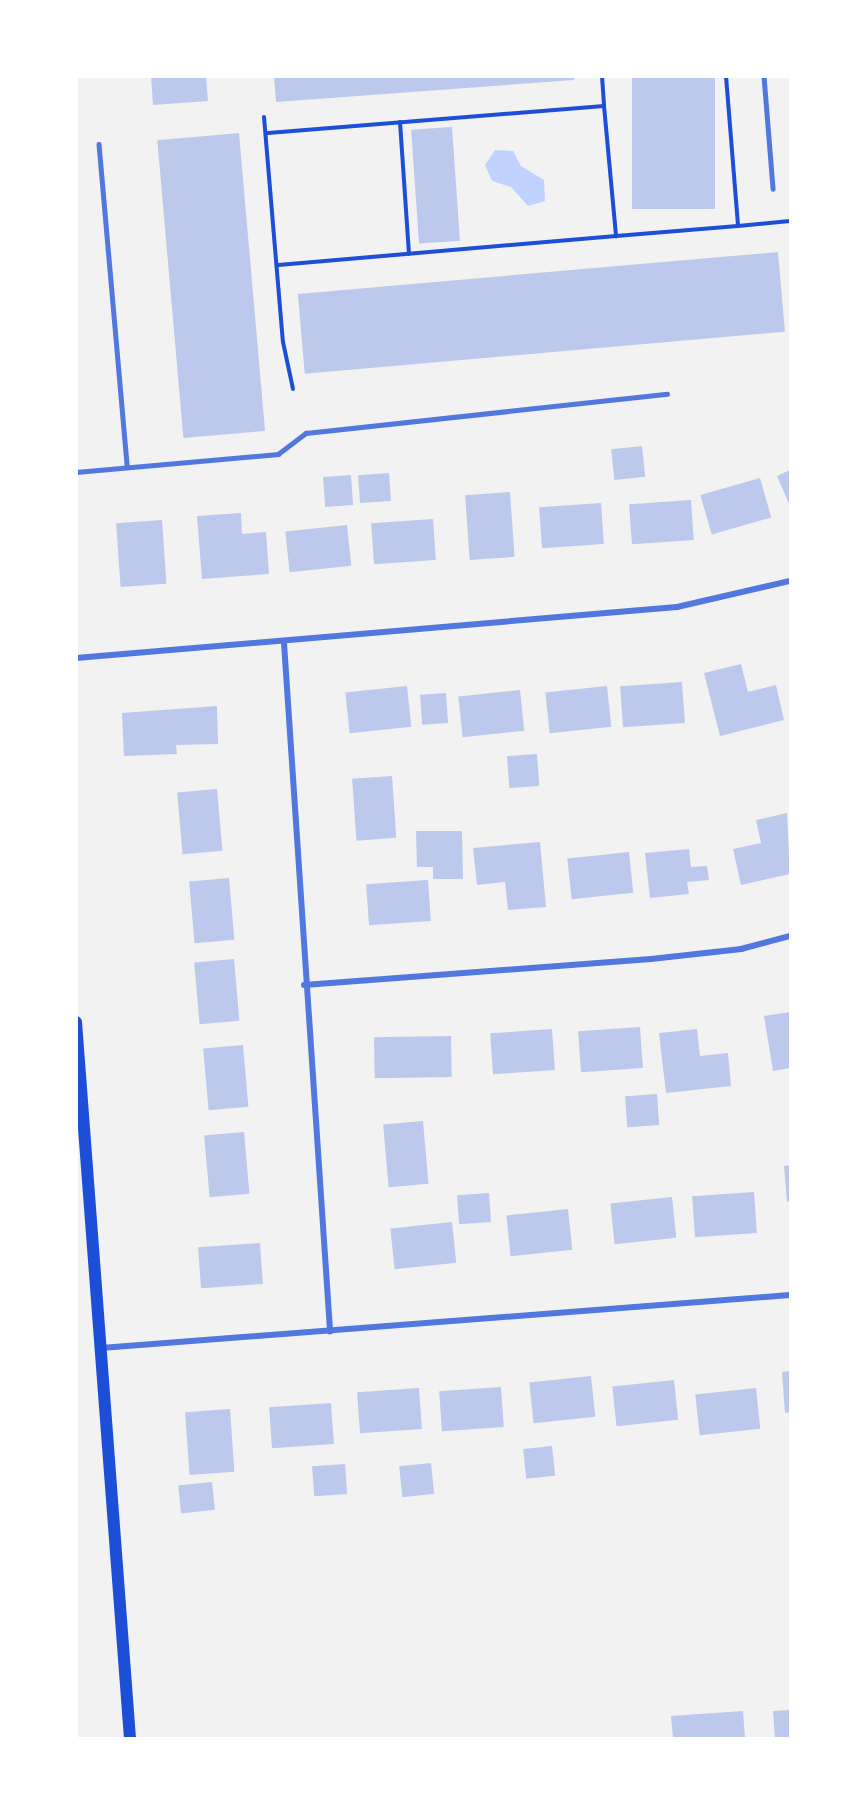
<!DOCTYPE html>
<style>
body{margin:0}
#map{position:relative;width:867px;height:1815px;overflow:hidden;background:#f2f2f2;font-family:"Varela Round",sans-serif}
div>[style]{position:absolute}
.water>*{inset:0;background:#bfd3fe}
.building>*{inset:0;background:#bdc9ec;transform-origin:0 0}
.path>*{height:4px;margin:-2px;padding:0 2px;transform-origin:2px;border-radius:2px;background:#1d4ed8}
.service>*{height:4.5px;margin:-2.25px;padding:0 2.25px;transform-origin:2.25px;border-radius:2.25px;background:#5277de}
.minor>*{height:6px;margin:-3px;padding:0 3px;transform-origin:3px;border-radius:3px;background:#5277de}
.secondary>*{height:12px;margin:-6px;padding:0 6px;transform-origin:6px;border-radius:6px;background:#1d4ed8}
span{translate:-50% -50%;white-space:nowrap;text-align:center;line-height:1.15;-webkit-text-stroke:6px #fff;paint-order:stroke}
.frame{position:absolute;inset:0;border:78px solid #fff;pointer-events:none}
</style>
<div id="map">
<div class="water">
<i style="clip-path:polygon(495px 150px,513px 151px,521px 166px,544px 180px,545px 201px,528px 206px,511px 187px,492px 181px,485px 165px)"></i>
</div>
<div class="building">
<i style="clip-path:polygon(151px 76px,206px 76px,208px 101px,153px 105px)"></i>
<i style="clip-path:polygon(274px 76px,574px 76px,574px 80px,276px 102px)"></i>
<i style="left:632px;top:76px;width:83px;height:133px"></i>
<i style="left:452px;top:127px;width:114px;height:41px;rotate:86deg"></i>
<i style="left:239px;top:133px;width:299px;height:82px;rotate:85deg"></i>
<i style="left:778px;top:252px;width:80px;height:482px;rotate:85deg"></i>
<i style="left:642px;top:446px;width:31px;height:31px;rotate:84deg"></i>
<i style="clip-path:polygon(790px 470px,790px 506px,777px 476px)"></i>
<i style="left:389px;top:473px;width:28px;height:31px;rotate:86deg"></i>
<i style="left:351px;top:475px;width:30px;height:28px;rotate:86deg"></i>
<i style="left:760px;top:478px;width:41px;height:62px;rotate:74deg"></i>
<i style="left:510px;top:492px;width:65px;height:45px;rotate:86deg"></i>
<i style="left:691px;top:500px;width:40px;height:62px;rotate:86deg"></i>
<i style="left:601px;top:503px;width:41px;height:62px;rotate:86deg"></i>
<i style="clip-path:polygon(241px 513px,242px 534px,266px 532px,269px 574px,202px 579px,197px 516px)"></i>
<i style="left:433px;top:519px;width:41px;height:62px;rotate:86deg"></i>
<i style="left:162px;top:520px;width:64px;height:46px;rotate:86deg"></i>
<i style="left:347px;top:525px;width:41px;height:62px;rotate:84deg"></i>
<i style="clip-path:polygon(741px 664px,748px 692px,776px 685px,784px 720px,720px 736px,704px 673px)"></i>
<i style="left:682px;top:682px;width:41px;height:62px;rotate:86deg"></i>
<i style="left:407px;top:686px;width:41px;height:62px;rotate:84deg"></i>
<i style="left:607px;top:686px;width:41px;height:62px;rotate:84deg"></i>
<i style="left:520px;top:690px;width:41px;height:62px;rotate:84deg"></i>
<i style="left:446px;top:693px;width:30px;height:26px;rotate:86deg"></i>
<i style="clip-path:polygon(217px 706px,218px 744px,176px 745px,177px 754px,124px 756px,122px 713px)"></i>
<i style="left:537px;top:754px;width:32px;height:30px;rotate:86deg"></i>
<i style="left:392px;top:776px;width:62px;height:40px;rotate:86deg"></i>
<i style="left:217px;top:789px;width:62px;height:40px;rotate:85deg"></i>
<i style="clip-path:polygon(787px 813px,790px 874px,741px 885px,733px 849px,761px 843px,756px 820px)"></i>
<i style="clip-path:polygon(416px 831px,462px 831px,463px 879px,433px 879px,433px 867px,417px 867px)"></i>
<i style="clip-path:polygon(540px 842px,546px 907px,508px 910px,505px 882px,477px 885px,473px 848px)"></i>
<i style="clip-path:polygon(689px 849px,691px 867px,707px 866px,709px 880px,687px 882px,689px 894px,650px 898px,645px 853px)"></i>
<i style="left:629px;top:852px;width:41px;height:62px;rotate:84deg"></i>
<i style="left:229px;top:878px;width:62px;height:40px;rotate:85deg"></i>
<i style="left:428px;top:880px;width:41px;height:62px;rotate:86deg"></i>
<i style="left:234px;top:959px;width:62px;height:40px;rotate:85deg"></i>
<i style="clip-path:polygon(790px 1012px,790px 1068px,773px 1071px,764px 1016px)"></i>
<i style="left:640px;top:1027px;width:41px;height:62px;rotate:86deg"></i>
<i style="left:552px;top:1029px;width:41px;height:62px;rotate:86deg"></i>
<i style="clip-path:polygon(697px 1029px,700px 1056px,728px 1053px,731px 1086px,666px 1093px,659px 1033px)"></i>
<i style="left:451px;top:1036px;width:41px;height:77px;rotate:89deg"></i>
<i style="left:243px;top:1045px;width:62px;height:40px;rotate:85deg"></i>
<i style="left:657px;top:1094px;width:31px;height:32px;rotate:86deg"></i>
<i style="left:423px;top:1121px;width:63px;height:40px;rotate:85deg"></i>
<i style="left:244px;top:1132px;width:62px;height:40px;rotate:85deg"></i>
<i style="clip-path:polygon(790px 1165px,790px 1201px,787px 1202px,784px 1166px)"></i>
<i style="left:754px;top:1192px;width:41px;height:62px;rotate:86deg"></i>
<i style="left:489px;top:1193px;width:29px;height:32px;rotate:86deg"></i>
<i style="left:672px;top:1197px;width:41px;height:62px;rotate:84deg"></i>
<i style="left:568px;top:1209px;width:41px;height:62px;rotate:84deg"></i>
<i style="left:452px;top:1222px;width:41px;height:62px;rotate:84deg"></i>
<i style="left:260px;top:1243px;width:41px;height:62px;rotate:86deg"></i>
<i style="clip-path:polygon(790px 1371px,790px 1412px,785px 1413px,782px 1372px)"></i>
<i style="left:591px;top:1376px;width:41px;height:62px;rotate:84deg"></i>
<i style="left:674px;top:1380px;width:40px;height:62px;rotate:84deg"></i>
<i style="left:501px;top:1387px;width:40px;height:62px;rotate:86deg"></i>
<i style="left:419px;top:1388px;width:41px;height:62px;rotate:86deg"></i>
<i style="left:756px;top:1388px;width:41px;height:61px;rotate:84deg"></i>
<i style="left:331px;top:1403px;width:41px;height:62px;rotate:86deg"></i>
<i style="left:230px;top:1409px;width:63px;height:45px;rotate:86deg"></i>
<i style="left:552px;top:1446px;width:30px;height:29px;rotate:84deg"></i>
<i style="left:431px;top:1463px;width:31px;height:32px;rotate:84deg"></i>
<i style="left:345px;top:1464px;width:30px;height:33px;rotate:86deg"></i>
<i style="left:212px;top:1482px;width:28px;height:34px;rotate:84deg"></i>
<i style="clip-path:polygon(790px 1710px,790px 1738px,775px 1738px,773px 1711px)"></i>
<i style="clip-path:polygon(743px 1711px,745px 1738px,673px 1738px,671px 1716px)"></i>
</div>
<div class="path">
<i style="left:602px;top:76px;width:30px;rotate:86deg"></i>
<i style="left:726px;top:76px;width:150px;rotate:85.4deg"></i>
<i style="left:738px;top:226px;width:52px;rotate:-5.5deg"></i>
<i style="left:264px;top:117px;width:226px;rotate:85.2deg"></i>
<i style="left:283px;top:342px;width:48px;rotate:78deg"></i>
<i style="left:400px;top:122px;width:132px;rotate:86.1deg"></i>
<i style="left:268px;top:133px;width:337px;rotate:-4.6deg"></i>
<i style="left:604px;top:106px;width:131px;rotate:84.7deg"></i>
<i style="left:616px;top:236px;width:339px;rotate:175.1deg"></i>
<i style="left:616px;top:236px;width:122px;rotate:-4.7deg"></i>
</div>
<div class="service">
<i style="left:764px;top:76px;width:113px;rotate:85.4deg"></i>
<i style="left:99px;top:144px;width:324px;rotate:85deg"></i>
<i style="left:76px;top:472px;width:203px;rotate:-5.1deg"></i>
<i style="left:278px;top:454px;width:35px;rotate:-37deg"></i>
<i style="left:306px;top:433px;width:363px;rotate:-6.2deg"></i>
</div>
<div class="minor">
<i style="left:284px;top:643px;width:690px;rotate:86.17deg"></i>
<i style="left:76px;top:658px;width:603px;rotate:-4.85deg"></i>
<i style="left:677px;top:607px;width:116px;rotate:-13deg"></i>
<i style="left:304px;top:985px;width:348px;rotate:-4.3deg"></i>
<i style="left:651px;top:959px;width:91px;rotate:-6.3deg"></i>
<i style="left:741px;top:949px;width:51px;rotate:-14.9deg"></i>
<i style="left:101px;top:1348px;width:691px;rotate:-4.4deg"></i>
</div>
<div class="secondary">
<i style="left:76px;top:1022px;width:718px;rotate:85.69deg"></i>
</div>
<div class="frame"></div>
</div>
